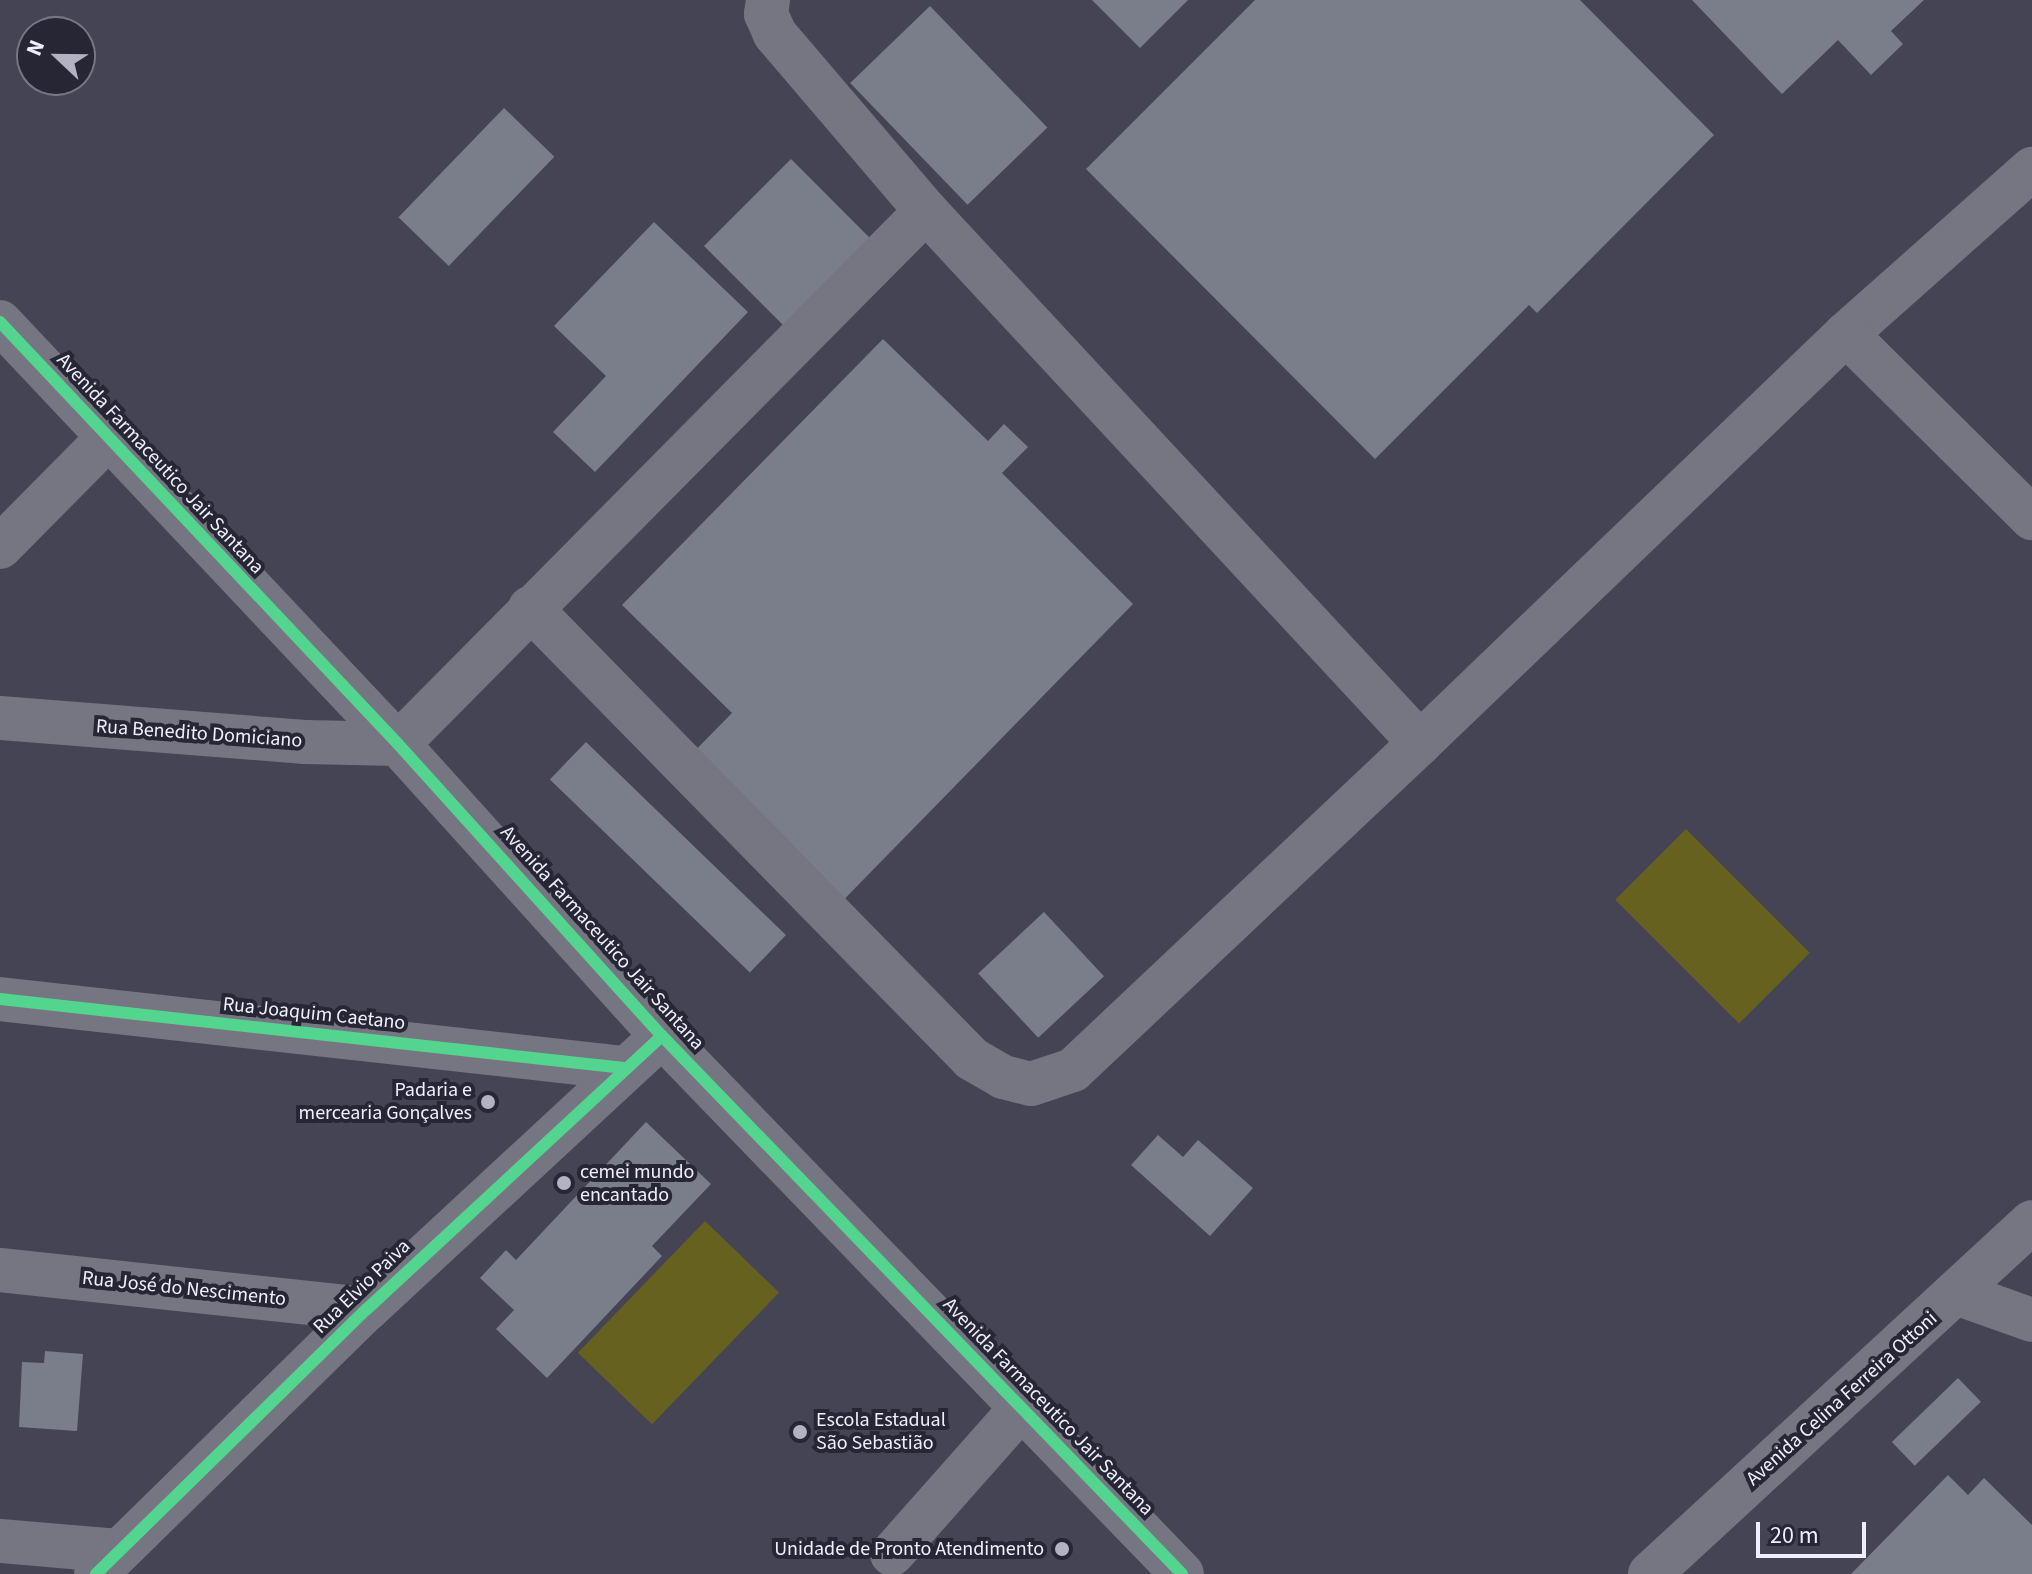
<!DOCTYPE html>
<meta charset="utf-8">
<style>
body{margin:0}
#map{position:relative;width:2032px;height:1574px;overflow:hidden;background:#444454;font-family:"Source Sans 3",sans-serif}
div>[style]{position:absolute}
.green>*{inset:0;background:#676120;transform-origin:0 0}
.building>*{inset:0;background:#7a7d8a;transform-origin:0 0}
.minor>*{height:44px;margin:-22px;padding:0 22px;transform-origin:22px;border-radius:22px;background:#767682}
.cycleway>*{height:12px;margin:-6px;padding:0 6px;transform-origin:6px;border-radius:6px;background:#53d58f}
.dots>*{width:22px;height:22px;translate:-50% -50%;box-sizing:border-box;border:4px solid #262634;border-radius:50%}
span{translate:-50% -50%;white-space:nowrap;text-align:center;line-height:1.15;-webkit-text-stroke:8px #262634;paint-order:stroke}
.street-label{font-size:20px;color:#eeeefe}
.poi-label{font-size:20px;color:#eeeefe}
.right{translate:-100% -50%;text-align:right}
.left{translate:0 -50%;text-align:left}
.north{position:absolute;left:16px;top:16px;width:80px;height:80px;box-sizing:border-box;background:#262634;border:2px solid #767685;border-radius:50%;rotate:292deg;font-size:22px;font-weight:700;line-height:32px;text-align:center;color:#eeeefe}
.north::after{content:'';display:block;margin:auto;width:28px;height:36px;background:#b2b2c2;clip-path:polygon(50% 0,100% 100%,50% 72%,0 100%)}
.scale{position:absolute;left:1756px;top:1522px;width:110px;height:36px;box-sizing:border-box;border:4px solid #eeeefe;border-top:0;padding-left:10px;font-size:24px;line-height:28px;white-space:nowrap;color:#eeeefe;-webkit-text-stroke:6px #262634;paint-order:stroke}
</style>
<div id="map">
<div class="green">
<i style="left:1686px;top:829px;width:175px;height:100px;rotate:45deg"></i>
<i style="left:705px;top:1221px;width:103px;height:183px;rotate:44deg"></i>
</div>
<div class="building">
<i style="clip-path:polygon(1092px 0,1188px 0,1140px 48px)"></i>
<i style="clip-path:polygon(1255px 0,1580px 0,1714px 135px,1537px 313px,1529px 305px,1375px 459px,1086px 169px)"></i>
<i style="clip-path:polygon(1692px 0,1924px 0,1891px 31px,1903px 44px,1871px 75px,1838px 40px,1782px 94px)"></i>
<i style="left:930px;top:6px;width:169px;height:111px;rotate:46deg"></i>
<i style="left:504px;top:108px;width:70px;height:152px;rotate:44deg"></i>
<i style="left:791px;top:159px;width:112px;height:123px;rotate:45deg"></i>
<i style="clip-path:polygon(654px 222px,748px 312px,595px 472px,553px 432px,606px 376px,554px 326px)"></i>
<i style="clip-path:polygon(883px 339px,988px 441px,1004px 424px,1028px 447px,1002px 473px,1133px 604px,820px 924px,670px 776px,732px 713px,622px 605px)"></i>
<i style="left:586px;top:742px;width:278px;height:52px;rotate:44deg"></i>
<i style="left:1044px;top:912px;width:88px;height:90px;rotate:47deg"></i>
<i style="clip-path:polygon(646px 1122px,711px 1184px,652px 1246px,662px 1256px,547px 1378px,496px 1329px,514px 1310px,480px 1278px,506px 1250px,516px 1260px)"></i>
<i style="clip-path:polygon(1158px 1135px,1183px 1157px,1198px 1140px,1253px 1188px,1210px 1236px,1131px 1165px)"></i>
<i style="clip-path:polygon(45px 1351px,83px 1354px,77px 1431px,19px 1427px,22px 1362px,44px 1363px)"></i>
<i style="left:1958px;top:1378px;width:33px;height:92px;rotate:46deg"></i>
<i style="clip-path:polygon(1948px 1475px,1968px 1495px,1984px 1478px,2032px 1525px,2032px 1574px,1851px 1574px)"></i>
</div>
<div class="minor">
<i style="left:926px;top:211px;width:726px;rotate:47.12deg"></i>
<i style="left:1420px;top:743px;width:591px;rotate:-43.83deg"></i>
<i style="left:1846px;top:334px;width:249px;rotate:-41.6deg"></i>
<i style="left:0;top:322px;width:580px;rotate:46.68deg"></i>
<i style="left:398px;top:744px;width:394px;rotate:47.9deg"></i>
<i style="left:662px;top:1036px;width:748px;rotate:45.97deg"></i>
<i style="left:1846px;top:334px;width:262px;rotate:44.7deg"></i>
<i style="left:0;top:547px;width:152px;rotate:-45.3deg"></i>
<i style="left:530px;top:608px;width:631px;rotate:45.58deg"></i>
<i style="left:972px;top:1059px;width:36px;rotate:30deg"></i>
<i style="left:1003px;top:1077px;width:29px;rotate:14deg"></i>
<i style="left:1031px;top:1084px;width:44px;rotate:-18.4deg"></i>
<i style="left:1073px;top:1070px;width:477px;rotate:-43.3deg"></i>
<i style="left:0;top:718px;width:306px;rotate:4.5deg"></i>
<i style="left:305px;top:742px;width:93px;rotate:1.2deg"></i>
<i style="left:398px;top:744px;width:750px;rotate:-45.27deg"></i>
<i style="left:926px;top:211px;width:233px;rotate:-130.5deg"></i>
<i style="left:775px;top:34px;width:22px;rotate:-114deg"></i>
<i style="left:766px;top:14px;width:14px;rotate:-82deg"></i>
<i style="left:0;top:999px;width:628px;rotate:6.31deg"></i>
<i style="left:0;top:1270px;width:369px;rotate:6.1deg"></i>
<i style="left:1959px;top:1294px;width:77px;rotate:19.6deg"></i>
<i style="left:0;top:1541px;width:119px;rotate:4.8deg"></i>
<i style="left:892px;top:1554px;width:195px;rotate:-48.5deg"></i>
<i style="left:96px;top:1574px;width:379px;rotate:-44.4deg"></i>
<i style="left:367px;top:1309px;width:402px;rotate:-42.8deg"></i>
<i style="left:1650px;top:1574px;width:519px;rotate:-42.66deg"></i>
</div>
<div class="cycleway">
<i style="left:0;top:322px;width:580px;rotate:46.68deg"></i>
<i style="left:398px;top:744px;width:394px;rotate:47.9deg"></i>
<i style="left:662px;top:1036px;width:748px;rotate:45.97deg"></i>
<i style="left:0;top:999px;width:628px;rotate:6.31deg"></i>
<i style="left:96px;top:1574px;width:379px;rotate:-44.4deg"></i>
<i style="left:367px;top:1309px;width:402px;rotate:-42.8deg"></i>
</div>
<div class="dots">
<i style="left:488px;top:1102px;background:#b2b2c2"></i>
<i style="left:564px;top:1183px;background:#b2b2c2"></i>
<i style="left:800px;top:1432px;background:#b2b2c2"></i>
<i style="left:1062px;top:1549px;background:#b2b2c2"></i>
</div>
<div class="street-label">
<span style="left:160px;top:464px;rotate:47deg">Avenida Farmaceutico Jair Santana</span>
<span style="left:199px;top:734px;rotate:4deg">Rua Benedito Domiciano</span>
<span style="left:602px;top:938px;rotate:48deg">Avenida Farmaceutico Jair Santana</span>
<span style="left:314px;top:1014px;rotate:6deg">Rua Joaquim Caetano</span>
<span style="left:362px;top:1287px;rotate:-44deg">Rua Elvio Paiva</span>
<span style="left:184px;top:1289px;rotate:6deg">Rua José do Nescimento</span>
<span style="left:1842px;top:1399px;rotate:-42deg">Avenida Celina Ferreira Ottoni</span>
<span style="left:1048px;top:1407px;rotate:46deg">Avenida Farmaceutico Jair Santana</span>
</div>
<div class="poi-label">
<span class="right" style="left:472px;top:1102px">Padaria e<br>mercearia Gonçalves</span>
<span class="left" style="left:580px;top:1184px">cemei mundo<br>encantado</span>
<span class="left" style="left:816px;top:1432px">Escola Estadual<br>São Sebastião</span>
<span class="right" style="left:1044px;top:1549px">Unidade de Pronto Atendimento</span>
</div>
<div class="north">N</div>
<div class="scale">20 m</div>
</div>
